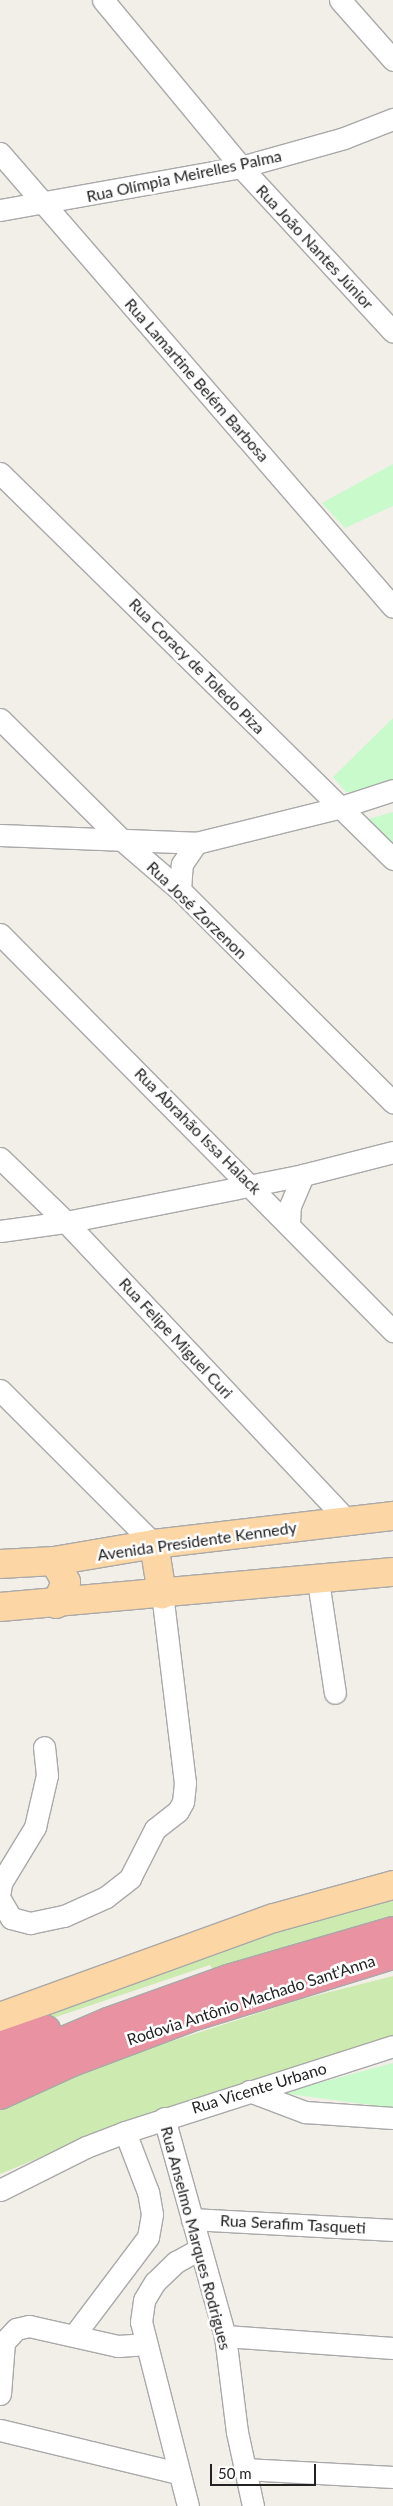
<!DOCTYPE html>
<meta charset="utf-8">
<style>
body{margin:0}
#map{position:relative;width:393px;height:2506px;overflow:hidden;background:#f2efe9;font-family:Lato,sans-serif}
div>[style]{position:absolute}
.grass>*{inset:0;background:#cdebb0}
.park>*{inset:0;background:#c8facc}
.roads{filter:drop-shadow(1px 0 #a9a9a9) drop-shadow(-1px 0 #a9a9a9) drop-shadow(0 1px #a9a9a9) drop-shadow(0 -1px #a9a9a9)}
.minor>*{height:21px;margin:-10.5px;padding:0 10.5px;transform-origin:10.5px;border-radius:10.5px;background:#fff}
.major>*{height:28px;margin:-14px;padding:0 14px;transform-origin:14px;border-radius:14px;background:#fcd6a4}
.highway>*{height:28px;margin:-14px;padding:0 14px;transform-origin:14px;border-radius:14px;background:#e892a2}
span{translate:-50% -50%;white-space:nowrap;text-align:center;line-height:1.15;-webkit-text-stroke:5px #fff;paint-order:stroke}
.street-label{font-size:16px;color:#222}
.scale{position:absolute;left:210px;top:2464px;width:106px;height:22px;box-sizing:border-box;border:2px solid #222;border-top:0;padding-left:6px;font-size:15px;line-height:18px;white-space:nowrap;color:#222;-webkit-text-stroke:4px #fff;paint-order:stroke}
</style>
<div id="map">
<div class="grass">
<i style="clip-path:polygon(393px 1893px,393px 1916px,213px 1970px,210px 1965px,0 2036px,0 2029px,97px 1989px)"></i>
<i style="clip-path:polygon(393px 1976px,393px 2039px,148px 2113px,0 2174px,0 2108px,152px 2044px,154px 2047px,302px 1999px)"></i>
</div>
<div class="park">
<i style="clip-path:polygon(393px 464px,393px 506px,345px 528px,322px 503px)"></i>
<i style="clip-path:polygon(393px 718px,393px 780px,357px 792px,346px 792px,333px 777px)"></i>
<i style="clip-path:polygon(393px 812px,393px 863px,352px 824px)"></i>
<i style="clip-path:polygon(393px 2063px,393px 2108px,282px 2093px)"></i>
</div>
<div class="roads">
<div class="minor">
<i style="left:103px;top:0;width:217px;rotate:50.4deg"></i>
<i style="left:241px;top:167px;width:224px;rotate:47.3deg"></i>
<i style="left:340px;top:0;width:80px;rotate:48.5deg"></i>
<i style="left:0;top:153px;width:600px;rotate:49.12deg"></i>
<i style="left:0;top:210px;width:245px;rotate:-10.1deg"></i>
<i style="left:241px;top:167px;width:107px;rotate:-15.7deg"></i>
<i style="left:344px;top:138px;width:53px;rotate:-21.2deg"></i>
<i style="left:0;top:473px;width:551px;rotate:44.49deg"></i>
<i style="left:0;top:719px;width:172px;rotate:44.8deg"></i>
<i style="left:122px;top:840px;width:77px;rotate:40.8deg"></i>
<i style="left:180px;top:890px;width:301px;rotate:44.9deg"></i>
<i style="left:0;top:835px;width:196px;rotate:2.3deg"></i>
<i style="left:196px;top:843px;width:149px;rotate:-13.9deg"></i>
<i style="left:341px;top:807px;width:55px;rotate:-18.1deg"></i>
<i style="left:180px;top:890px;width:26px;rotate:-86deg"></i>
<i style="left:182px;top:864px;width:25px;rotate:-56deg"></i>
<i style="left:0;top:934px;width:559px;rotate:45.29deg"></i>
<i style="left:0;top:1158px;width:92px;rotate:44.1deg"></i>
<i style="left:66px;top:1222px;width:411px;rotate:46.7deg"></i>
<i style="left:289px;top:1223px;width:17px;rotate:-87deg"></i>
<i style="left:290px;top:1206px;width:34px;rotate:-67deg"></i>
<i style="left:0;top:1231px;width:67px;rotate:-7.8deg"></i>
<i style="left:66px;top:1222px;width:242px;rotate:-11.2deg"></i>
<i style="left:303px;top:1175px;width:93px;rotate:-14.3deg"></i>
<i style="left:0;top:1390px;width:218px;rotate:45deg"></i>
<i style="left:318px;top:1581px;width:113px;rotate:81.4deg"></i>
<i style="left:0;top:1891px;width:8px;rotate:-83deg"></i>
<i style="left:1px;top:1883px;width:66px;rotate:-58.7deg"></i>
<i style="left:35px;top:1827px;width:53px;rotate:-77deg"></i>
<i style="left:47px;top:1775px;width:28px;rotate:-96deg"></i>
<i style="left:0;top:1899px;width:22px;rotate:60deg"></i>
<i style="left:11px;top:1918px;width:20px;rotate:15deg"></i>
<i style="left:30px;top:1923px;width:35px;rotate:-12deg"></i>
<i style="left:64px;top:1916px;width:46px;rotate:-24.3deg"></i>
<i style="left:106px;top:1897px;width:31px;rotate:-38deg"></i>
<i style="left:130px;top:1878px;width:55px;rotate:-63deg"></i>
<i style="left:155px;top:1829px;width:29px;rotate:-38deg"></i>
<i style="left:178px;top:1811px;width:10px;rotate:-61deg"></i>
<i style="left:183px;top:1802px;width:19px;rotate:-84deg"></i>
<i style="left:185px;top:1783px;width:190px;rotate:-96.9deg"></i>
<i style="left:249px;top:2091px;width:60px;rotate:20.6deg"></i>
<i style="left:305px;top:2112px;width:88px;rotate:3.9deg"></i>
<i style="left:164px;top:2118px;width:226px;rotate:74.4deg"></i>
<i style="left:225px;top:2336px;width:97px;rotate:82.9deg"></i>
<i style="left:237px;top:2432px;width:76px;rotate:77.8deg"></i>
<i style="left:0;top:2190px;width:96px;rotate:-26.6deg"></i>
<i style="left:86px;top:2147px;width:42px;rotate:-21deg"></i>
<i style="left:125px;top:2132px;width:281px;rotate:-17.8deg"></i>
<i style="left:192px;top:2219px;width:201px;rotate:3.1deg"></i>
<i style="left:75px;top:2334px;width:121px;rotate:-53deg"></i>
<i style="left:148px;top:2237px;width:23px;rotate:-80deg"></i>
<i style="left:152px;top:2214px;width:22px;rotate:-100deg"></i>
<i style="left:148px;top:2192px;width:64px;rotate:-111deg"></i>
<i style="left:225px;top:2336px;width:168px;rotate:4.1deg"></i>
<i style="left:0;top:2394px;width:52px;rotate:-85.6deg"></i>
<i style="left:4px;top:2342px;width:18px;rotate:-47deg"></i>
<i style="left:16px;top:2329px;width:13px;rotate:-13deg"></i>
<i style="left:29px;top:2326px;width:91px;rotate:12.7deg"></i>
<i style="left:118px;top:2346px;width:26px;rotate:-4deg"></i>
<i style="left:0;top:2430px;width:183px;rotate:13.6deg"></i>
<i style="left:244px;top:2469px;width:149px;rotate:3.1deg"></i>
<i style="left:188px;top:2506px;width:190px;rotate:-104.3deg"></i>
<i style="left:141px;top:2322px;width:22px;rotate:-82deg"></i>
<i style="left:144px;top:2300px;width:21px;rotate:-59deg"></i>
<i style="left:155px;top:2282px;width:29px;rotate:-44deg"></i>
<i style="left:176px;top:2262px;width:26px;rotate:-29deg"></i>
</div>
<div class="major">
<i style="left:154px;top:1544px;width:51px;rotate:80.9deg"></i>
<i style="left:54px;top:1561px;width:24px;rotate:60deg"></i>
<i style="left:66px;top:1582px;width:24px;rotate:114deg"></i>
<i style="left:0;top:1564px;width:54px;rotate:-3.2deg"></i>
<i style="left:54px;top:1561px;width:101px;rotate:-9.6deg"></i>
<i style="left:154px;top:1544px;width:241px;rotate:-6.7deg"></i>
<i style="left:0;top:1607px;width:395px;rotate:-5.1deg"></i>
<i style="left:0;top:2017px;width:291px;rotate:-19.9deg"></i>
<i style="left:274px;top:1918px;width:123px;rotate:-15.5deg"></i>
</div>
<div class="highway">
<i style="left:0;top:2046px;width:49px;rotate:-19.2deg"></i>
<i style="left:0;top:2068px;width:117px;rotate:-23.1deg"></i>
<i style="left:108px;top:2022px;width:127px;rotate:-19.7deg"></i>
<i style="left:228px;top:1979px;width:172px;rotate:-16.2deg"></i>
<i style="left:0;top:2095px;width:77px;rotate:-24.6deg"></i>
<i style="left:70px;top:2063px;width:127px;rotate:-20.7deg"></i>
<i style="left:189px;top:2018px;width:214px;rotate:-17.2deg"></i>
</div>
</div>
<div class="street-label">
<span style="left:184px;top:176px;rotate:-12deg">Rua Olímpia Meirelles Palma</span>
<span style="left:315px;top:247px;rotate:47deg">Rua João Nantes Júnior</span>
<span style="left:197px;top:380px;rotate:49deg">Rua Lamartine Belém Barbosa</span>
<span style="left:197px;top:666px;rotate:45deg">Rua Coracy de Toledo Piza</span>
<span style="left:197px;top:910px;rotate:44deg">Rua José Zorzenon</span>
<span style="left:198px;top:1131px;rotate:45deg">Rua Abrahão Issa Halack</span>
<span style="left:176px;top:1338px;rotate:47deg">Rua Felipe Miguel Curi</span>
<span style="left:197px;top:1541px;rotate:-8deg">Avenida Presidente Kennedy</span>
<span style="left:251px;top:2000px;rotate:-18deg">Rodovia Antônio Machado Sant'Anna</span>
<span style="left:259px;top:2088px;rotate:-17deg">Rua Vicente Urbano</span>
<span style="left:293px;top:2224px;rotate:3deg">Rua Serafim Tasqueti</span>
<span style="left:196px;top:2238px;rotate:75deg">Rua Anselmo Marques Rodrigues</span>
</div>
<div class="scale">50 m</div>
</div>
